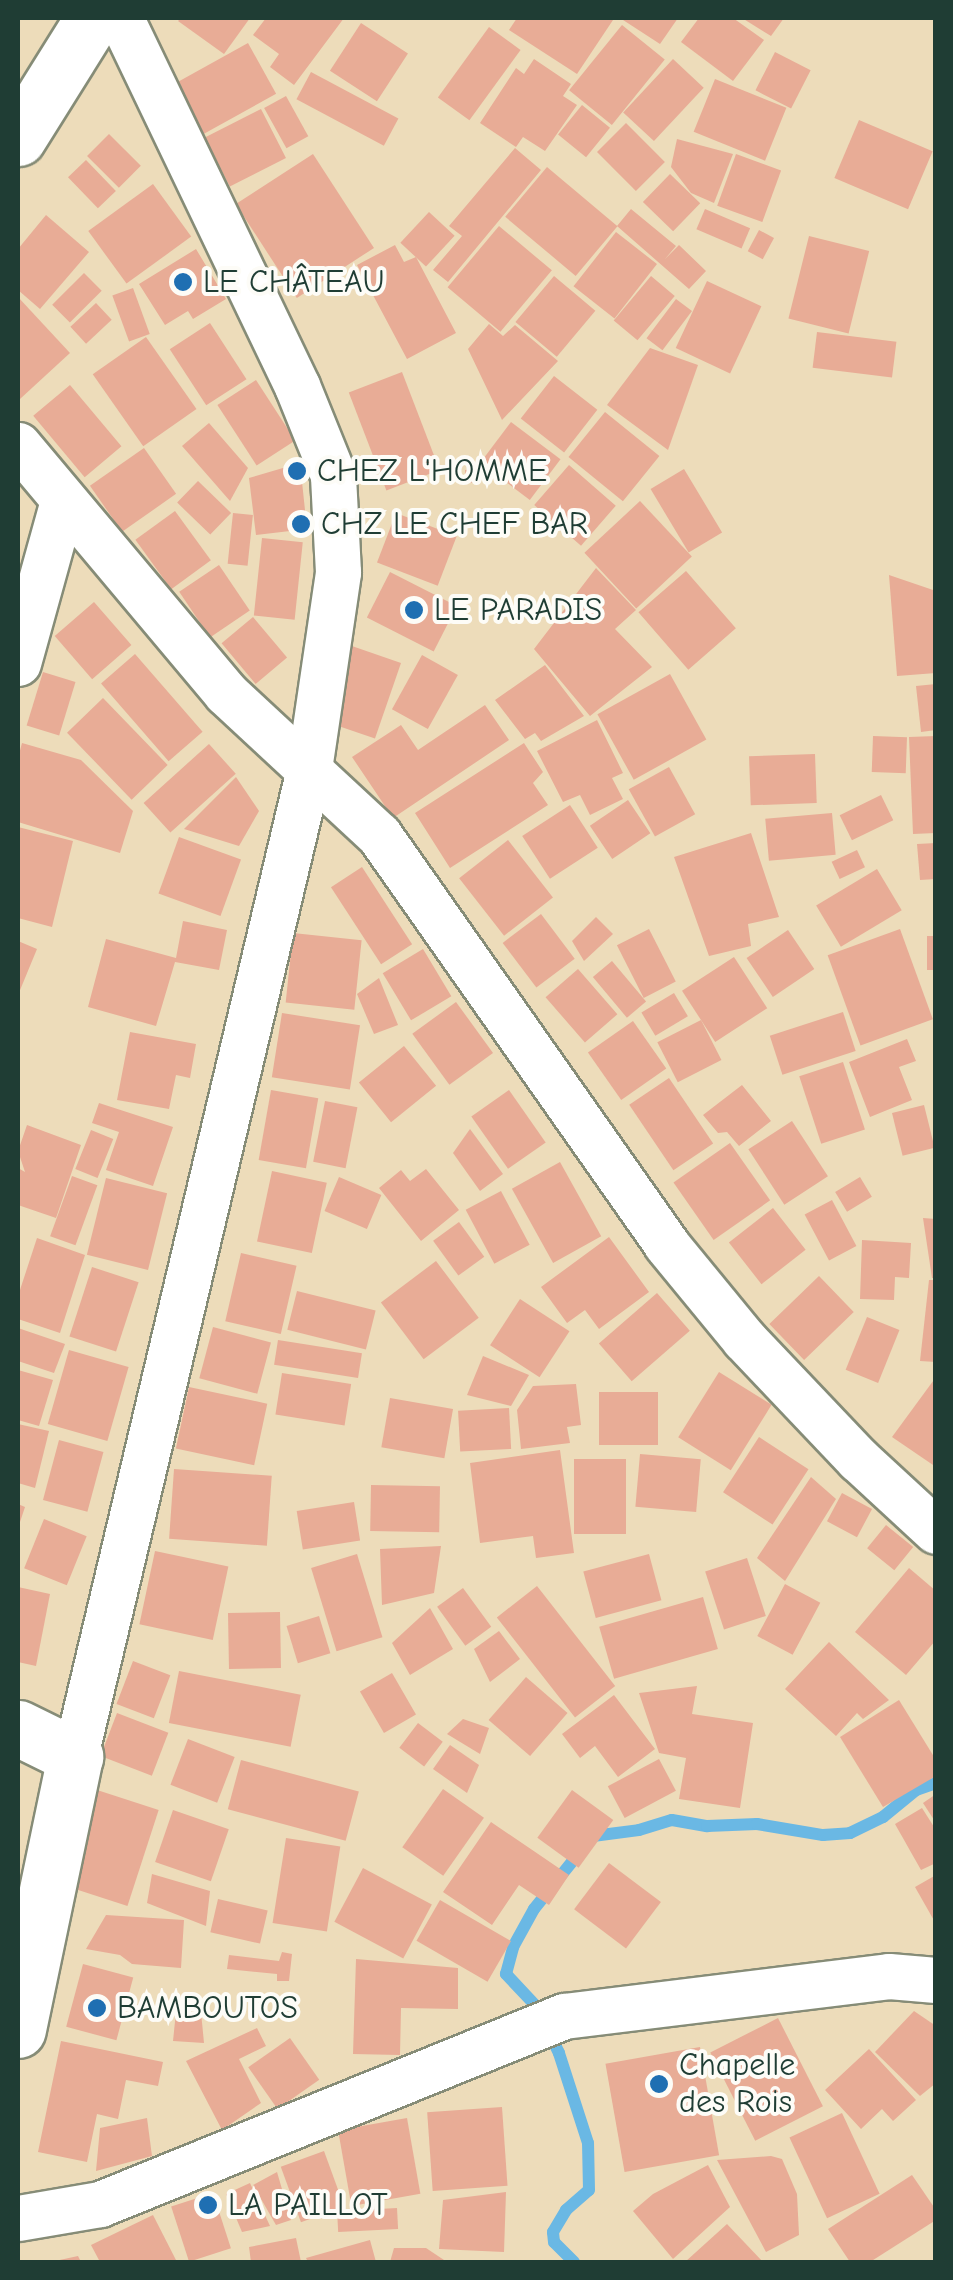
<!DOCTYPE html>
<meta charset="utf-8">
<style>
body{margin:0}
#map{position:relative;width:953px;height:2280px;overflow:hidden;background:#eddcba;font-family:"Comic Neue",sans-serif}
div>[style]{position:absolute}
.stream>*{height:12px;margin:-6px;padding:0 6px;transform-origin:6px;border-radius:6px;background:#6ab8e4}
.building>*{inset:0;background:#e8ac96;transform-origin:0 0}
.roads{filter:drop-shadow(2px 0 #868c77) drop-shadow(-2px 0 #868c77) drop-shadow(0 2px #868c77) drop-shadow(0 -2px #868c77)}
.minor>*{height:45px;margin:-22.5px;padding:0 22.5px;transform-origin:22.5px;border-radius:22.5px;background:#fff}
.tertiary>*{height:55px;margin:-27.5px;padding:0 27.5px;transform-origin:27.5px;border-radius:27.5px;background:#fff}
.dots>*{width:28px;height:28px;translate:-50% -50%;box-sizing:border-box;border:5px solid #fdfcf7;border-radius:50%}
span{translate:-50% -50%;white-space:nowrap;text-align:center;line-height:1.15;-webkit-text-stroke:8px #fdfcf7;paint-order:stroke}
.poi-label{font-size:32px;color:#1f3d34}
.left{translate:0 -50%;text-align:left}
.frame{position:absolute;inset:0;border:20px solid #1f3d34;pointer-events:none}
</style>
<div id="map">
<div class="stream">
<i style="left:574px;top:2262px;width:28px;rotate:-135deg"></i>
<i style="left:554px;top:2242px;width:10px;rotate:-96deg"></i>
<i style="left:553px;top:2232px;width:26px;rotate:-59deg"></i>
<i style="left:566px;top:2210px;width:30px;rotate:-41deg"></i>
<i style="left:589px;top:2190px;width:47px;rotate:-91.2deg"></i>
<i style="left:588px;top:2143px;width:95px;rotate:-107.9deg"></i>
<i style="left:559px;top:2053px;width:52px;rotate:-116.1deg"></i>
<i style="left:536px;top:2006px;width:44px;rotate:-133.2deg"></i>
<i style="left:506px;top:1974px;width:28px;rotate:-75deg"></i>
<i style="left:513px;top:1947px;width:43px;rotate:-61.1deg"></i>
<i style="left:534px;top:1909px;width:94px;rotate:-51.1deg"></i>
<i style="left:593px;top:1836px;width:46px;rotate:-7.4deg"></i>
<i style="left:639px;top:1830px;width:34px;rotate:-17deg"></i>
<i style="left:672px;top:1820px;width:36px;rotate:10deg"></i>
<i style="left:707px;top:1826px;width:50px;rotate:-2.3deg"></i>
<i style="left:757px;top:1824px;width:67px;rotate:9.5deg"></i>
<i style="left:823px;top:1835px;width:27px;rotate:-4deg"></i>
<i style="left:850px;top:1833px;width:37px;rotate:-26deg"></i>
<i style="left:883px;top:1817px;width:43px;rotate:-39.3deg"></i>
<i style="left:916px;top:1790px;width:21px;rotate:-19deg"></i>
</div>
<div class="building">
<i style="clip-path:polygon(181px 18px,250px 18px,224px 54px,178px 21px)"></i>
<i style="clip-path:polygon(266px 18px,344px 18px,294px 85px,270px 67px,279px 54px,253px 35px)"></i>
<i style="clip-path:polygon(517px 18px,609px 18px,613px 20px,577px 74px,509px 30px)"></i>
<i style="clip-path:polygon(620px 18px,678px 18px,660px 44px)"></i>
<i style="clip-path:polygon(699px 18px,733px 18px,764px 40px,733px 81px,681px 42px)"></i>
<i style="clip-path:polygon(742px 18px,784px 18px,771px 36px)"></i>
<i style="left:361px;top:23px;width:56px;height:57px;rotate:33deg"></i>
<i style="left:622px;top:25px;width:55px;height:84px;rotate:39deg"></i>
<i style="left:489px;top:27px;width:39px;height:87px;rotate:36deg"></i>
<i style="left:248px;top:43px;width:58px;height:84px;rotate:61deg"></i>
<i style="left:775px;top:52px;width:40px;height:43px;rotate:27deg"></i>
<i style="clip-path:polygon(534px 59px,571px 84px,563px 96px,577px 105px,545px 151px,523px 137px,516px 147px,480px 123px,516px 68px,524px 74px)"></i>
<i style="left:673px;top:59px;width:42px;height:73px;rotate:43deg"></i>
<i style="left:311px;top:72px;width:99px;height:31px;rotate:28deg"></i>
<i style="left:715px;top:79px;width:77px;height:57px;rotate:22deg"></i>
<i style="left:286px;top:96px;width:46px;height:25px;rotate:61deg"></i>
<i style="left:582px;top:105px;width:36px;height:38px;rotate:39deg"></i>
<i style="left:261px;top:109px;width:55px;height:63px;rotate:63deg"></i>
<i style="left:859px;top:120px;width:80px;height:63px;rotate:23deg"></i>
<i style="left:626px;top:123px;width:55px;height:41px;rotate:45deg"></i>
<i style="left:109px;top:134px;width:45px;height:31px;rotate:45deg"></i>
<i style="clip-path:polygon(677px 139px,733px 154px,714px 203px,691px 193px,671px 167px)"></i>
<i style="clip-path:polygon(515px 148px,541px 170px,448px 282px,433px 270px,462px 236px,449px 226px)"></i>
<i style="left:313px;top:154px;width:112px;height:92px;rotate:57deg"></i>
<i style="left:736px;top:154px;width:48px;height:55px;rotate:20deg"></i>
<i style="left:86px;top:160px;width:43px;height:25px;rotate:46deg"></i>
<i style="left:547px;top:167px;width:92px;height:65px;rotate:40deg"></i>
<i style="left:670px;top:174px;width:42px;height:39px;rotate:44deg"></i>
<i style="left:153px;top:184px;width:65px;height:80px;rotate:54deg"></i>
<i style="clip-path:polygon(631px 209px,676px 246px,665px 259px,679px 245px,706px 271px,689px 289px,617px 226px)"></i>
<i style="left:705px;top:209px;width:49px;height:22px;rotate:23deg"></i>
<i style="left:429px;top:212px;width:35px;height:42px;rotate:43deg"></i>
<i style="clip-path:polygon(46px 215px,89px 252px,40px 309px,18px 290px,18px 249px)"></i>
<i style="left:499px;top:226px;width:69px;height:80px;rotate:40deg"></i>
<i style="left:759px;top:230px;width:17px;height:24px;rotate:28deg"></i>
<i style="left:616px;top:232px;width:52px;height:69px;rotate:38deg"></i>
<i style="left:809px;top:236px;width:62px;height:85px;rotate:14deg"></i>
<i style="clip-path:polygon(395px 245px,404px 262px,416px 257px,456px 333px,407px 359px,357px 265px)"></i>
<i style="clip-path:polygon(196px 249px,226px 299px,193px 319px,188px 311px,165px 325px,139px 284px)"></i>
<i style="left:84px;top:273px;width:25px;height:45px;rotate:45deg"></i>
<i style="left:554px;top:276px;width:54px;height:60px;rotate:40deg"></i>
<i style="left:651px;top:276px;width:31px;height:58px;rotate:40deg"></i>
<i style="left:707px;top:281px;width:60px;height:74px;rotate:25deg"></i>
<i style="left:133px;top:288px;width:49px;height:22px;rotate:70deg"></i>
<i style="clip-path:polygon(18px 297px,70px 353px,20px 399px,18px 396px)"></i>
<i style="left:676px;top:299px;width:20px;height:49px;rotate:37deg"></i>
<i style="left:96px;top:303px;width:23px;height:35px;rotate:47deg"></i>
<i style="left:210px;top:323px;width:67px;height:48px;rotate:57deg"></i>
<i style="clip-path:polygon(489px 324px,503px 336px,515px 325px,558px 361px,502px 420px,468px 349px)"></i>
<i style="left:817px;top:332px;width:80px;height:36px;rotate:7deg"></i>
<i style="left:146px;top:337px;width:88px;height:65px;rotate:55deg"></i>
<i style="clip-path:polygon(650px 348px,698px 365px,668px 450px,607px 405px)"></i>
<i style="left:402px;top:372px;width:105px;height:57px;rotate:69deg"></i>
<i style="left:554px;top:376px;width:55px;height:54px;rotate:38deg"></i>
<i style="left:256px;top:380px;width:72px;height:46px;rotate:57deg"></i>
<i style="left:70px;top:385px;width:80px;height:48px;rotate:50deg"></i>
<i style="left:605px;top:412px;width:70px;height:58px;rotate:39deg"></i>
<i style="left:511px;top:422px;width:62px;height:51px;rotate:37deg"></i>
<i style="clip-path:polygon(209px 423px,248px 468px,230px 501px,182px 446px)"></i>
<i style="left:144px;top:448px;width:56px;height:66px;rotate:55deg"></i>
<i style="clip-path:polygon(300px 463px,307px 529px,256px 535px,249px 478px)"></i>
<i style="left:569px;top:465px;width:62px;height:53px;rotate:41deg"></i>
<i style="left:480px;top:469px;width:13px;height:15px;rotate:86deg"></i>
<i style="left:684px;top:469px;width:74px;height:39px;rotate:59deg"></i>
<i style="left:198px;top:481px;width:46px;height:30px;rotate:44deg"></i>
<i style="left:640px;top:501px;width:76px;height:76px;rotate:47deg"></i>
<i style="left:175px;top:511px;width:61px;height:49px;rotate:54deg"></i>
<i style="left:233px;top:513px;width:20px;height:51px;rotate:6deg"></i>
<i style="left:396px;top:513px;width:65px;height:53px;rotate:21deg"></i>
<i style="left:262px;top:538px;width:41px;height:78px;rotate:6deg"></i>
<i style="left:219px;top:565px;width:55px;height:48px;rotate:56deg"></i>
<i style="clip-path:polygon(596px 568px,636px 610px,615px 629px,652px 667px,590px 716px,534px 649px)"></i>
<i style="left:686px;top:571px;width:76px;height:63px;rotate:49deg"></i>
<i style="left:390px;top:572px;width:75px;height:51px;rotate:27deg"></i>
<i style="clip-path:polygon(889px 575px,936px 591px,936px 673px,897px 676px)"></i>
<i style="left:94px;top:602px;width:57px;height:52px;rotate:49deg"></i>
<i style="left:253px;top:617px;width:53px;height:41px;rotate:50deg"></i>
<i style="left:349px;top:645px;width:55px;height:80px;rotate:19deg"></i>
<i style="left:135px;top:654px;width:103px;height:45px;rotate:49deg"></i>
<i style="left:422px;top:655px;width:41px;height:62px;rotate:29deg"></i>
<i style="clip-path:polygon(545px 665px,584px 716px,541px 741px,535px 733px,525px 739px,495px 700px)"></i>
<i style="left:43px;top:672px;width:34px;height:56px;rotate:17deg"></i>
<i style="left:670px;top:674px;width:75px;height:83px;rotate:61deg"></i>
<i style="clip-path:polygon(936px 684px,936px 730px,921px 732px,916px 686px)"></i>
<i style="left:103px;top:698px;width:93px;height:50px;rotate:46deg"></i>
<i style="clip-path:polygon(485px 705px,509px 740px,393px 818px,352px 757px,401px 725px,418px 750px)"></i>
<i style="clip-path:polygon(597px 720px,623px 773px,612px 778px,623px 799px,590px 815px,580px 795px,563px 802px,537px 751px)"></i>
<i style="left:873px;top:736px;width:34px;height:36px;rotate:2deg"></i>
<i style="clip-path:polygon(936px 736px,936px 833px,913px 834px,909px 737px)"></i>
<i style="clip-path:polygon(22px 743px,81px 760px,133px 811px,120px 853px,18px 822px,18px 758px)"></i>
<i style="clip-path:polygon(524px 743px,543px 772px,533px 783px,548px 805px,450px 868px,415px 813px)"></i>
<i style="left:209px;top:744px;width:40px;height:88px;rotate:48deg"></i>
<i style="left:815px;top:754px;width:49px;height:66px;rotate:88deg"></i>
<i style="left:669px;top:767px;width:54px;height:46px;rotate:61deg"></i>
<i style="clip-path:polygon(236px 777px,259px 811px,239px 846px,184px 829px)"></i>
<i style="left:881px;top:795px;width:28px;height:46px;rotate:64deg"></i>
<i style="left:628px;top:800px;width:40px;height:46px;rotate:56deg"></i>
<i style="left:570px;top:805px;width:51px;height:57px;rotate:57deg"></i>
<i style="left:832px;top:813px;width:42px;height:67px;rotate:85deg"></i>
<i style="clip-path:polygon(18px 827px,73px 841px,52px 927px,18px 918px)"></i>
<i style="clip-path:polygon(751px 833px,779px 917px,748px 924px,751px 946px,709px 956px,674px 857px)"></i>
<i style="left:179px;top:837px;width:66px;height:60px;rotate:20deg"></i>
<i style="left:508px;top:840px;width:73px;height:62px;rotate:52deg"></i>
<i style="clip-path:polygon(936px 843px,936px 879px,920px 880px,917px 844px)"></i>
<i style="left:857px;top:850px;width:19px;height:28px;rotate:65deg"></i>
<i style="left:362px;top:867px;width:92px;height:37px;rotate:57deg"></i>
<i style="left:877px;top:869px;width:48px;height:71px;rotate:59deg"></i>
<i style="left:541px;top:914px;width:56px;height:48px;rotate:53deg"></i>
<i style="clip-path:polygon(596px 917px,613px 934px,584px 961px,572px 941px)"></i>
<i style="clip-path:polygon(183px 921px,227px 930px,219px 970px,175px 962px,156px 1026px,88px 1007px,106px 939px,176px 958px)"></i>
<i style="left:649px;top:929px;width:59px;height:36px;rotate:63deg"></i>
<i style="left:900px;top:929px;width:96px;height:77px;rotate:70deg"></i>
<i style="left:788px;top:930px;width:47px;height:50px;rotate:56deg"></i>
<i style="left:293px;top:933px;width:69px;height:70px;rotate:6deg"></i>
<i style="left:927px;top:936px;width:9px;height:34px"></i>
<i style="clip-path:polygon(18px 941px,37px 949px,18px 995px)"></i>
<i style="left:423px;top:949px;width:55px;height:47px;rotate:59deg"></i>
<i style="left:734px;top:957px;width:61px;height:62px;rotate:57deg"></i>
<i style="left:612px;top:961px;width:53px;height:25px;rotate:50deg"></i>
<i style="left:578px;top:969px;width:60px;height:43px;rotate:49deg"></i>
<i style="clip-path:polygon(379px 978px,398px 1025px,374px 1034px,357px 994px)"></i>
<i style="left:674px;top:993px;width:27px;height:38px;rotate:59deg"></i>
<i style="left:456px;top:1002px;width:63px;height:54px;rotate:54deg"></i>
<i style="left:843px;top:1012px;width:41px;height:77px;rotate:72deg"></i>
<i style="left:282px;top:1013px;width:79px;height:65px;rotate:9deg"></i>
<i style="left:701px;top:1020px;width:45px;height:49px;rotate:63deg"></i>
<i style="left:633px;top:1021px;width:58px;height:55px;rotate:55deg"></i>
<i style="clip-path:polygon(130px 1032px,196px 1044px,190px 1078px,176px 1075px,169px 1109px,117px 1100px)"></i>
<i style="clip-path:polygon(907px 1039px,916px 1061px,899px 1067px,912px 1100px,870px 1117px,849px 1062px)"></i>
<i style="left:404px;top:1046px;width:51px;height:58px;rotate:51deg"></i>
<i style="left:843px;top:1062px;width:71px;height:46px;rotate:72deg"></i>
<i style="left:669px;top:1078px;width:79px;height:48px;rotate:56deg"></i>
<i style="clip-path:polygon(742px 1085px,771px 1121px,739px 1146px,727px 1132px,718px 1133px,703px 1115px)"></i>
<i style="left:271px;top:1090px;width:48px;height:71px;rotate:10deg"></i>
<i style="left:509px;top:1090px;width:64px;height:46px;rotate:55deg"></i>
<i style="left:325px;top:1101px;width:33px;height:62px;rotate:11deg"></i>
<i style="clip-path:polygon(99px 1103px,173px 1127px,153px 1186px,106px 1170px,119px 1132px,92px 1123px)"></i>
<i style="left:924px;top:1105px;width:44px;height:33px;rotate:76deg"></i>
<i style="left:792px;top:1121px;width:66px;height:52px;rotate:57deg"></i>
<i style="clip-path:polygon(27px 1125px,81px 1145px,56px 1218px,18px 1205px,18px 1168px,25px 1172px,18px 1151px)"></i>
<i style="clip-path:polygon(470px 1129px,503px 1174px,480px 1191px,453px 1153px)"></i>
<i style="left:91px;top:1130px;width:24px;height:42px;rotate:22deg"></i>
<i style="left:730px;top:1143px;width:70px;height:69px;rotate:55deg"></i>
<i style="left:560px;top:1162px;width:85px;height:55px;rotate:61deg"></i>
<i style="clip-path:polygon(426px 1169px,459px 1210px,421px 1241px,379px 1188px,401px 1170px,410px 1181px)"></i>
<i style="left:272px;top:1171px;width:56px;height:72px;rotate:12deg"></i>
<i style="left:72px;top:1176px;width:27px;height:64px;rotate:20deg"></i>
<i style="left:339px;top:1177px;width:46px;height:37px;rotate:23deg"></i>
<i style="left:860px;top:1177px;width:23px;height:29px;rotate:59deg"></i>
<i style="left:106px;top:1178px;width:63px;height:79px;rotate:14deg"></i>
<i style="left:501px;top:1191px;width:61px;height:40px;rotate:62deg"></i>
<i style="left:832px;top:1200px;width:52px;height:31px;rotate:62deg"></i>
<i style="left:773px;top:1208px;width:53px;height:56px;rotate:52deg"></i>
<i style="clip-path:polygon(923px 1218px,936px 1219px,936px 1278px,932px 1278px)"></i>
<i style="left:459px;top:1222px;width:43px;height:32px;rotate:54deg"></i>
<i style="clip-path:polygon(609px 1237px,649px 1292px,599px 1329px,585px 1310px,567px 1323px,541px 1287px)"></i>
<i style="clip-path:polygon(37px 1238px,85px 1255px,60px 1333px,18px 1319px,18px 1296px)"></i>
<i style="clip-path:polygon(862px 1240px,911px 1243px,909px 1278px,895px 1277px,894px 1300px,860px 1299px)"></i>
<i style="left:241px;top:1253px;width:57px;height:70px;rotate:13deg"></i>
<i style="left:436px;top:1261px;width:71px;height:69px;rotate:53deg"></i>
<i style="left:92px;top:1267px;width:49px;height:73px;rotate:18deg"></i>
<i style="left:819px;top:1276px;width:50px;height:69px;rotate:46deg"></i>
<i style="clip-path:polygon(929px 1280px,936px 1280px,936px 1362px,920px 1361px)"></i>
<i style="left:297px;top:1291px;width:81px;height:40px;rotate:14deg"></i>
<i style="left:657px;top:1293px;width:50px;height:77px;rotate:49deg"></i>
<i style="left:520px;top:1299px;width:59px;height:55px;rotate:33deg"></i>
<i style="left:867px;top:1317px;width:35px;height:57px;rotate:22deg"></i>
<i style="left:213px;top:1327px;width:60px;height:53px;rotate:15deg"></i>
<i style="clip-path:polygon(18px 1328px,65px 1344px,54px 1373px,18px 1361px)"></i>
<i style="left:278px;top:1340px;width:85px;height:25px;rotate:9deg"></i>
<i style="left:69px;top:1350px;width:62px;height:77px;rotate:16deg"></i>
<i style="clip-path:polygon(483px 1356px,529px 1375px,511px 1406px,467px 1395px)"></i>
<i style="clip-path:polygon(18px 1370px,53px 1380px,39px 1426px,18px 1420px)"></i>
<i style="left:719px;top:1372px;width:62px;height:77px;rotate:32deg"></i>
<i style="left:282px;top:1373px;width:70px;height:42px;rotate:9deg"></i>
<i style="clip-path:polygon(936px 1377px,936px 1467px,892px 1437px)"></i>
<i style="clip-path:polygon(576px 1384px,581px 1425px,567px 1427px,570px 1443px,521px 1449px,517px 1410px,533px 1386px)"></i>
<i style="left:189px;top:1387px;width:80px;height:63px;rotate:12deg"></i>
<i style="left:599px;top:1392px;width:59px;height:53px"></i>
<i style="left:390px;top:1398px;width:64px;height:50px;rotate:10deg"></i>
<i style="left:509px;top:1408px;width:41px;height:51px;rotate:87deg"></i>
<i style="clip-path:polygon(18px 1424px,49px 1431px,35px 1488px,18px 1483px)"></i>
<i style="left:759px;top:1437px;width:59px;height:66px;rotate:33deg"></i>
<i style="left:59px;top:1440px;width:46px;height:62px;rotate:15deg"></i>
<i style="clip-path:polygon(560px 1450px,574px 1553px,536px 1558px,533px 1536px,480px 1543px,470px 1463px)"></i>
<i style="left:640px;top:1454px;width:61px;height:53px;rotate:5deg"></i>
<i style="left:574px;top:1459px;width:52px;height:75px"></i>
<i style="left:174px;top:1469px;width:98px;height:70px;rotate:4deg"></i>
<i style="clip-path:polygon(811px 1477px,836px 1499px,785px 1581px,757px 1558px)"></i>
<i style="left:371px;top:1485px;width:69px;height:46px;rotate:1deg"></i>
<i style="left:842px;top:1493px;width:34px;height:32px;rotate:28deg"></i>
<i style="left:354px;top:1502px;width:39px;height:58px;rotate:81deg"></i>
<i style="clip-path:polygon(18px 1504px,25px 1507px,18px 1528px)"></i>
<i style="left:44px;top:1519px;width:46px;height:53px;rotate:22deg"></i>
<i style="left:886px;top:1525px;width:35px;height:30px;rotate:39deg"></i>
<i style="clip-path:polygon(441px 1546px,434px 1593px,382px 1605px,380px 1549px)"></i>
<i style="left:155px;top:1551px;width:75px;height:75px;rotate:12deg"></i>
<i style="left:357px;top:1554px;width:87px;height:48px;rotate:73deg"></i>
<i style="left:649px;top:1554px;width:48px;height:68px;rotate:75deg"></i>
<i style="left:747px;top:1558px;width:61px;height:44px;rotate:72deg"></i>
<i style="clip-path:polygon(909px 1568px,936px 1591px,936px 1640px,906px 1675px,855px 1632px)"></i>
<i style="left:785px;top:1584px;width:40px;height:59px;rotate:28deg"></i>
<i style="left:537px;top:1586px;width:127px;height:51px;rotate:52deg"></i>
<i style="clip-path:polygon(18px 1587px,50px 1594px,36px 1666px,18px 1662px)"></i>
<i style="left:463px;top:1588px;width:48px;height:32px;rotate:54deg"></i>
<i style="left:703px;top:1597px;width:54px;height:108px;rotate:74deg"></i>
<i style="clip-path:polygon(430px 1608px,453px 1649px,410px 1675px,392px 1643px)"></i>
<i style="left:280px;top:1612px;width:56px;height:52px;rotate:89deg"></i>
<i style="left:319px;top:1616px;width:39px;height:34px;rotate:73deg"></i>
<i style="clip-path:polygon(499px 1631px,520px 1659px,490px 1682px,474px 1649px)"></i>
<i style="clip-path:polygon(829px 1642px,889px 1700px,863px 1719px,857px 1713px,836px 1736px,785px 1689px)"></i>
<i style="left:133px;top:1661px;width:40px;height:46px;rotate:21deg"></i>
<i style="left:179px;top:1671px;width:124px;height:53px;rotate:11deg"></i>
<i style="left:392px;top:1673px;width:48px;height:37px;rotate:60deg"></i>
<i style="left:526px;top:1677px;width:55px;height:57px;rotate:41deg"></i>
<i style="clip-path:polygon(697px 1686px,692px 1714px,753px 1723px,740px 1808px,679px 1799px,686px 1758px,659px 1753px,639px 1693px)"></i>
<i style="clip-path:polygon(614px 1695px,655px 1749px,618px 1777px,595px 1746px,580px 1758px,562px 1734px)"></i>
<i style="clip-path:polygon(899px 1700px,936px 1760px,936px 1776px,883px 1807px,840px 1737px)"></i>
<i style="left:117px;top:1713px;width:55px;height:46px;rotate:21deg"></i>
<i style="clip-path:polygon(463px 1719px,489px 1728px,480px 1754px,447px 1734px)"></i>
<i style="left:418px;top:1723px;width:31px;height:31px;rotate:37deg"></i>
<i style="left:188px;top:1739px;width:50px;height:49px;rotate:21deg"></i>
<i style="clip-path:polygon(450px 1745px,479px 1765px,467px 1793px,433px 1769px)"></i>
<i style="left:659px;top:1759px;width:36px;height:58px;rotate:62deg"></i>
<i style="left:241px;top:1760px;width:122px;height:51px;rotate:15deg"></i>
<i style="left:94px;top:1789px;width:68px;height:101px;rotate:18deg"></i>
<i style="left:443px;top:1789px;width:50px;height:71px;rotate:35deg"></i>
<i style="left:572px;top:1790px;width:51px;height:59px;rotate:36deg"></i>
<i style="clip-path:polygon(936px 1794px,936px 1823px,923px 1803px)"></i>
<i style="clip-path:polygon(922px 1808px,936px 1830px,936px 1863px,921px 1870px,895px 1824px)"></i>
<i style="left:173px;top:1810px;width:59px;height:55px;rotate:19deg"></i>
<i style="clip-path:polygon(491px 1822px,569px 1875px,549px 1905px,519px 1885px,492px 1925px,443px 1892px)"></i>
<i style="left:286px;top:1838px;width:55px;height:86px;rotate:9deg"></i>
<i style="left:609px;top:1863px;width:65px;height:58px;rotate:37deg"></i>
<i style="left:363px;top:1868px;width:78px;height:61px;rotate:28deg"></i>
<i style="clip-path:polygon(152px 1874px,210px 1891px,206px 1926px,147px 1903px)"></i>
<i style="clip-path:polygon(936px 1875px,936px 1924px,915px 1887px)"></i>
<i style="left:218px;top:1899px;width:51px;height:34px;rotate:13deg"></i>
<i style="left:440px;top:1900px;width:82px;height:47px;rotate:30deg"></i>
<i style="clip-path:polygon(106px 1915px,184px 1920px,181px 1968px,132px 1964px,120px 1955px,86px 1949px)"></i>
<i style="clip-path:polygon(282px 1952px,292px 1954px,289px 1981px,277px 1981px,277px 1974px,227px 1969px,229px 1955px,279px 1961px)"></i>
<i style="clip-path:polygon(356px 1959px,458px 1968px,458px 2009px,401px 2008px,400px 2055px,353px 2054px)"></i>
<i style="left:83px;top:1964px;width:52px;height:65px;rotate:15deg"></i>
<i style="clip-path:polygon(914px 2011px,936px 2026px,936px 2083px,920px 2096px,875px 2052px)"></i>
<i style="clip-path:polygon(176px 2012px,201px 2012px,204px 2043px,173px 2041px)"></i>
<i style="left:778px;top:2018px;width:99px;height:76px;rotate:63deg"></i>
<i style="clip-path:polygon(257px 2028px,266px 2046px,239px 2059px,261px 2103px,222px 2130px,186px 2061px)"></i>
<i style="left:290px;top:2038px;width:51px;height:51px;rotate:55deg"></i>
<i style="clip-path:polygon(61px 2041px,163px 2062px,158px 2086px,126px 2080px,118px 2119px,97px 2114px,87px 2162px,38px 2152px)"></i>
<i style="left:700px;top:2047px;width:110px;height:96px;rotate:80deg"></i>
<i style="clip-path:polygon(869px 2049px,916px 2100px,893px 2121px,882px 2109px,861px 2129px,825px 2090px)"></i>
<i style="left:502px;top:2107px;width:79px;height:75px;rotate:86deg"></i>
<i style="left:842px;top:2113px;width:89px;height:58px;rotate:65deg"></i>
<i style="clip-path:polygon(147px 2118px,152px 2156px,96px 2171px,100px 2128px)"></i>
<i style="left:407px;top:2118px;width:77px;height:70px;rotate:80deg"></i>
<i style="left:324px;top:2151px;width:59px;height:46px;rotate:70deg"></i>
<i style="clip-path:polygon(771px 2156px,782px 2159px,797px 2194px,799px 2235px,766px 2252px,717px 2160px)"></i>
<i style="clip-path:polygon(708px 2165px,730px 2207px,673px 2259px,633px 2211px,653px 2194px)"></i>
<i style="clip-path:polygon(277px 2172px,291px 2220px,276px 2225px,253px 2185px)"></i>
<i style="clip-path:polygon(912px 2175px,936px 2210px,936px 2220px,870px 2262px,850px 2262px,828px 2229px)"></i>
<i style="clip-path:polygon(250px 2183px,270px 2226px,242px 2232px,226px 2194px)"></i>
<i style="clip-path:polygon(506px 2192px,504px 2252px,439px 2249px,443px 2200px)"></i>
<i style="left:213px;top:2193px;width:58px;height:44px;rotate:72deg"></i>
<i style="left:397px;top:2208px;width:21px;height:60px;rotate:87deg"></i>
<i style="clip-path:polygon(153px 2215px,177px 2262px,100px 2262px,91px 2245px)"></i>
<i style="clip-path:polygon(727px 2224px,763px 2262px,685px 2262px)"></i>
<i style="clip-path:polygon(296px 2238px,301px 2262px,251px 2262px,249px 2247px)"></i>
<i style="clip-path:polygon(370px 2240px,376px 2262px,308px 2262px,306px 2258px)"></i>
<i style="clip-path:polygon(394px 2248px,426px 2248px,447px 2262px,390px 2262px)"></i>
<i style="clip-path:polygon(78px 2256px,81px 2262px,55px 2262px,55px 2261px)"></i>
</div>
<div class="roads">
<div class="minor">
<i style="left:18px;top:445px;width:324px;rotate:50deg"></i>
<i style="left:226px;top:693px;width:209px;rotate:42.9deg"></i>
<i style="left:379px;top:835px;width:500px;rotate:54.9deg"></i>
<i style="left:666px;top:1244px;width:123px;rotate:50.6deg"></i>
<i style="left:744px;top:1339px;width:166px;rotate:46.5deg"></i>
<i style="left:858px;top:1459px;width:106px;rotate:42.7deg"></i>
<i style="left:18px;top:663px;width:168px;rotate:-74.5deg"></i>
<i style="left:75px;top:1756px;width:1014px;rotate:-76.66deg"></i>
<i style="left:309px;top:769px;width:199px;rotate:-81.6deg"></i>
<i style="left:338px;top:572px;width:97px;rotate:-93deg"></i>
<i style="left:333px;top:475px;width:96px;rotate:-112deg"></i>
<i style="left:297px;top:386px;width:408px;rotate:-115.6deg"></i>
<i style="left:18px;top:2218px;width:83px;rotate:-9.7deg"></i>
<i style="left:100px;top:2204px;width:501px;rotate:-22.06deg"></i>
<i style="left:564px;top:2016px;width:327px;rotate:-7deg"></i>
<i style="left:889px;top:1976px;width:47px;rotate:4.9deg"></i>
</div>
<div class="tertiary">
<i style="left:18px;top:138px;width:142px;rotate:-58deg"></i>
<i style="left:18px;top:1728px;width:64px;rotate:26.2deg"></i>
<i style="left:75px;top:1756px;width:280px;rotate:101.8deg"></i>
</div>
</div>
<div class="dots">
<i style="left:183px;top:282px;background:#1f6fb2"></i>
<i style="left:297px;top:471px;background:#1f6fb2"></i>
<i style="left:301px;top:524px;background:#1f6fb2"></i>
<i style="left:414px;top:610px;background:#1f6fb2"></i>
<i style="left:97px;top:2008px;background:#1f6fb2"></i>
<i style="left:659px;top:2084px;background:#1f6fb2"></i>
<i style="left:208px;top:2205px;background:#1f6fb2"></i>
</div>
<div class="poi-label">
<span class="left" style="left:203px;top:282px">LE CHÂTEAU</span>
<span class="left" style="left:317px;top:471px">CHEZ L'HOMME</span>
<span class="left" style="left:321px;top:524px">CHZ LE CHEF BAR</span>
<span class="left" style="left:434px;top:610px">LE PARADIS</span>
<span class="left" style="left:117px;top:2008px">BAMBOUTOS</span>
<span class="left" style="left:679px;top:2084px">Chapelle<br>des Rois</span>
<span class="left" style="left:228px;top:2205px">LA PAILLOT</span>
</div>
<div class="frame"></div>
</div>
